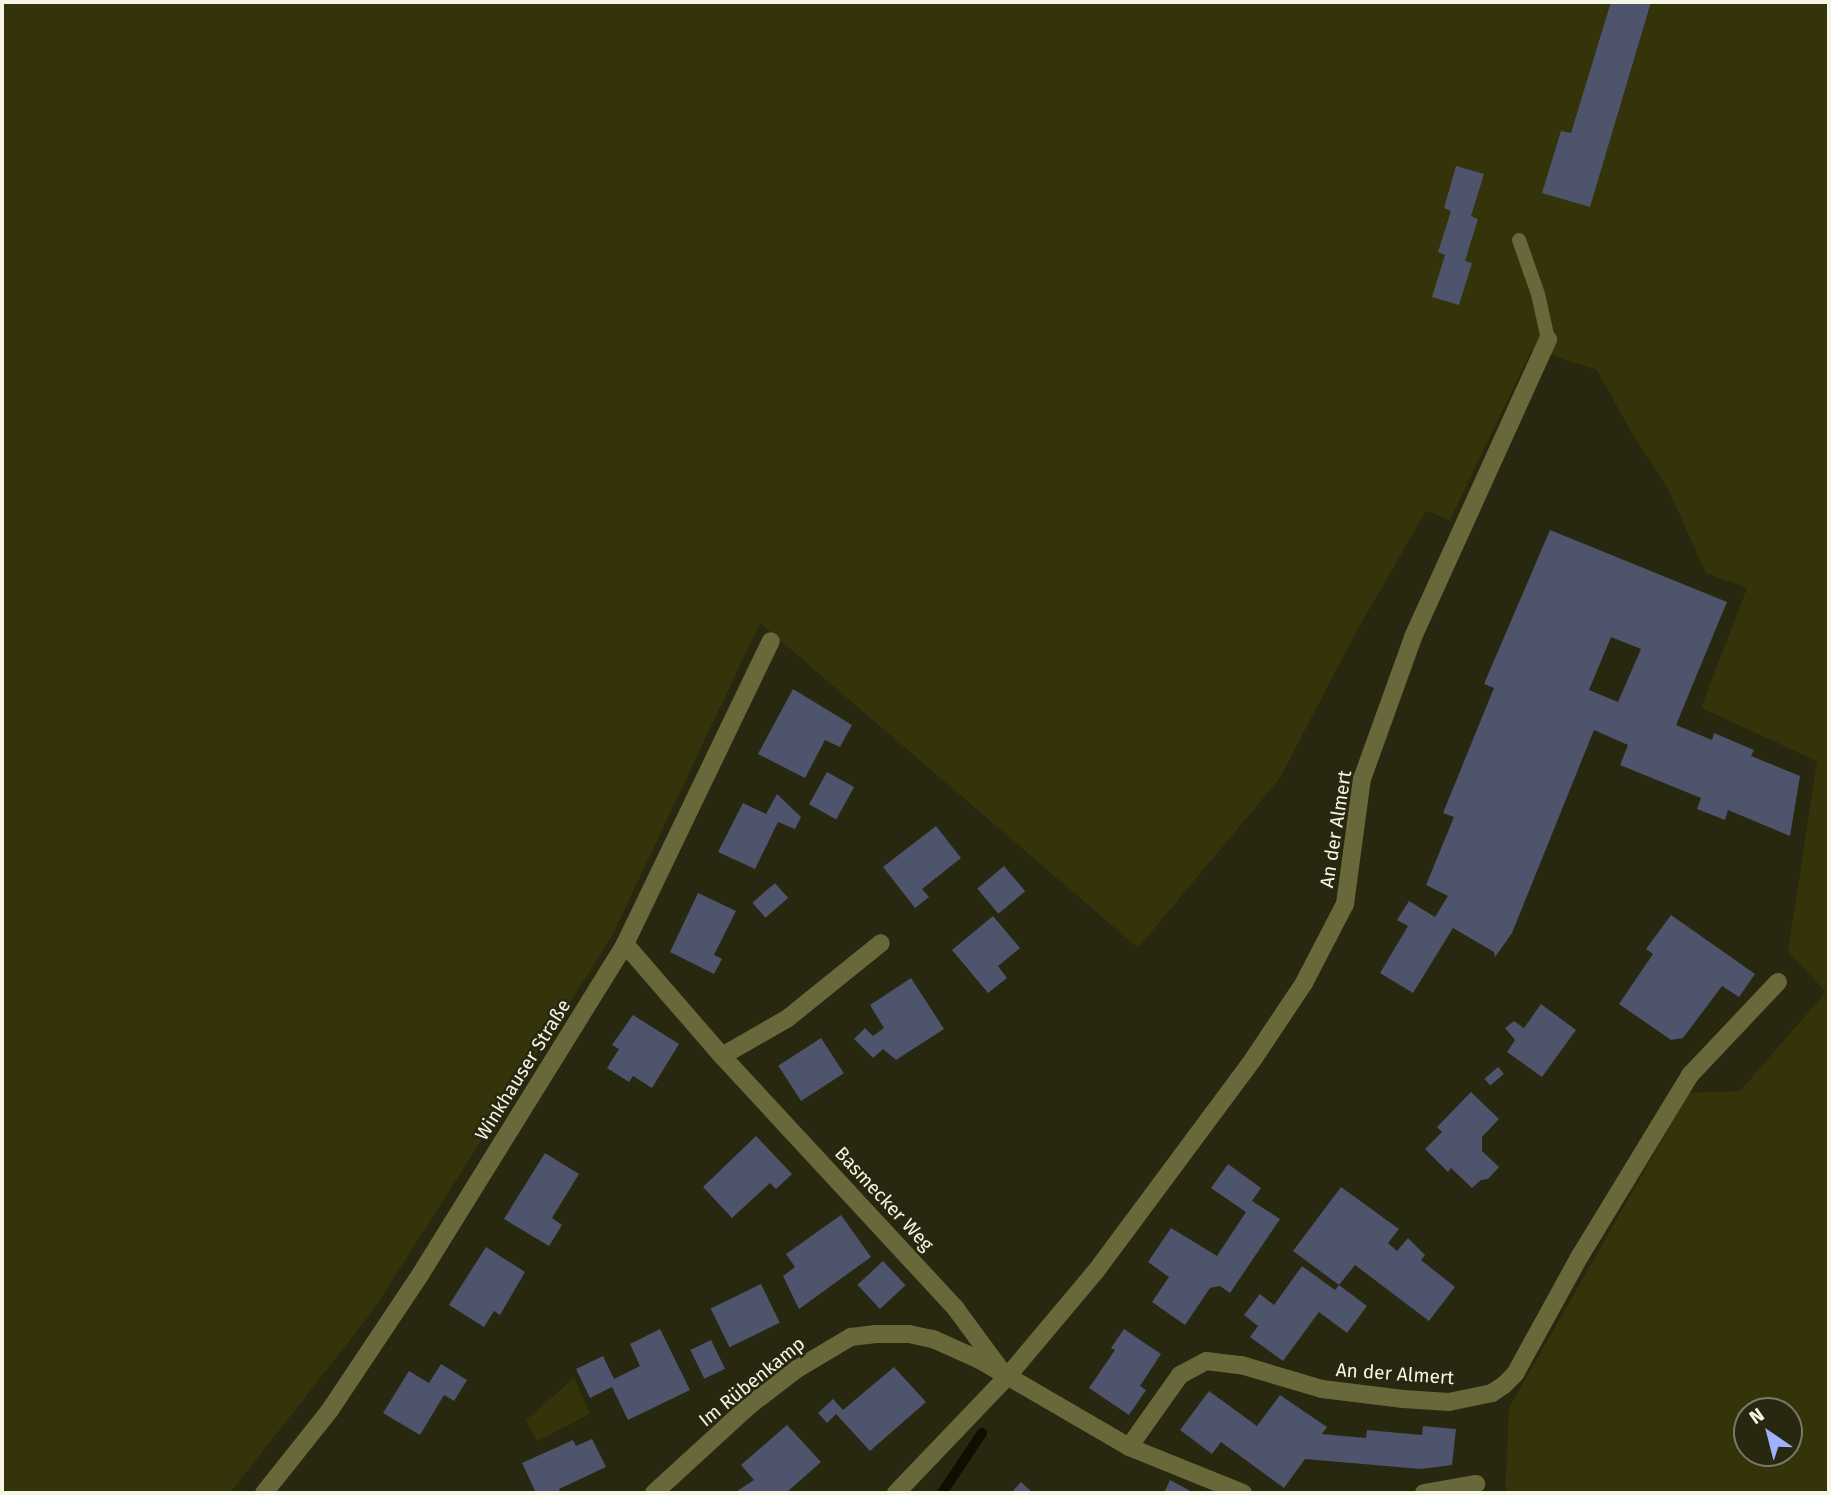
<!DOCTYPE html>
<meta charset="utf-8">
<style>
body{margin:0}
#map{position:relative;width:1831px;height:1495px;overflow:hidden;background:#28270f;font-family:"Fira Sans",sans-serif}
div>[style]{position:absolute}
.green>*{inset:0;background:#353309}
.stream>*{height:10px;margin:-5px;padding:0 5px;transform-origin:5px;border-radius:5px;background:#0f0e00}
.building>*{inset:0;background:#4d546b;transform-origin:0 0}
.lane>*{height:14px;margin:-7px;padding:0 7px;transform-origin:7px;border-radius:7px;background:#69683a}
.street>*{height:18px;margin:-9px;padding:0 9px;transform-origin:9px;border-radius:9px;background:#69683a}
span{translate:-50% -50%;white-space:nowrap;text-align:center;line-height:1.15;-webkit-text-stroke:5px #28270f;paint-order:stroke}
.street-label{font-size:19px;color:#f6f6e7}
.frame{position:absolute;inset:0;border:4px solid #f6f6e7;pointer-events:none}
.north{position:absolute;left:1733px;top:1397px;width:70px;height:70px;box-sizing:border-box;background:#28270f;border:2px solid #7a7a65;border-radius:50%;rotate:325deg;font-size:19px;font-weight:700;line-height:28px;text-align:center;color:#f6f6e7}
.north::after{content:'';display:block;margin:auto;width:24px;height:32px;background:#9fb3fd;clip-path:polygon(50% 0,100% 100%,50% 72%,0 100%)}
</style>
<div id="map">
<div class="green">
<i style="clip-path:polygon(evenodd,2px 2px,1829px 2px,1829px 1493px,1505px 1493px,1509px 1408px,1689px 1093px,1740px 1091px,1826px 992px,1788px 952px,1817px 761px,1701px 708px,1747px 588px,1706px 573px,1667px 487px,1631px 432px,1597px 370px,1532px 349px,1450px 520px,1426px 511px,1355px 634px,1280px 778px,1138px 948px,760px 623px,611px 938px,372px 1312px,230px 1493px,2px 1493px,2px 2px,1747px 1411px,1789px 1411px,1789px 1453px,1747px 1453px,1747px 1411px)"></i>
<i style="clip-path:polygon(574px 1378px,590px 1414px,537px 1441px,526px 1420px)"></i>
</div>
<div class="stream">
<i style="left:942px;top:1493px;width:72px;rotate:-56.3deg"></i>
</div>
<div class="building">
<i style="clip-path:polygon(1611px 2px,1651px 2px,1590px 207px,1542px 193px,1561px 131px,1571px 133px)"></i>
<i style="clip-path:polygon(1456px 166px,1484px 174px,1471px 216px,1478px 219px,1465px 261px,1472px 263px,1459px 305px,1432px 297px,1445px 255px,1438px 252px,1451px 211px,1444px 208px)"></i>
<i style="clip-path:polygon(evenodd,1550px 530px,1727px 602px,1676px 725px,1712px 740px,1714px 733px,1754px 750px,1751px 756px,1800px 776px,1790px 836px,1728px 810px,1725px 820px,1697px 809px,1701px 798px,1620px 765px,1628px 745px,1594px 730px,1512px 933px,1495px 957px,1494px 952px,1453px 928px,1413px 993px,1380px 973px,1408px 926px,1397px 920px,1409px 901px,1435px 917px,1448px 896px,1426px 885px,1454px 817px,1443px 813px,1494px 688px,1484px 684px,1550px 530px,1611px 637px,1641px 649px,1618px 702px,1589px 690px,1611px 637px)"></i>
<i style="clip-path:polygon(793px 689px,852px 725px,840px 747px,825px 740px,805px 778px,758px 754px)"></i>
<i style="left:827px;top:772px;width:31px;height:37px;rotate:29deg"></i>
<i style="clip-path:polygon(777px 794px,801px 817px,795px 829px,778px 822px,755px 869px,718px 852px,743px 803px,766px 814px)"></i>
<i style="clip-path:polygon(936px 826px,961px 858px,922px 889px,929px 897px,915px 908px,883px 867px)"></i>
<i style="left:1004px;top:866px;width:33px;height:35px;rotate:50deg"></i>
<i style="left:775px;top:883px;width:20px;height:30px;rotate:49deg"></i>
<i style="clip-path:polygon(698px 893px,736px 911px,714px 955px,722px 959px,714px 974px,670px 952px)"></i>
<i style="clip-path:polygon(1671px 915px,1755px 974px,1739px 997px,1722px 986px,1683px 1038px,1671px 1040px,1619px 1004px,1653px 954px,1646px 949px)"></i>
<i style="clip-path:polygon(993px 916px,1020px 948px,998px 966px,1007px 978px,988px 993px,952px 950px)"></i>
<i style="clip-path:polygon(911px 978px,944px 1029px,896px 1060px,883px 1049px,873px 1058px,854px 1039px,865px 1028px,873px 1036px,884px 1028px,870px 1005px)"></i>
<i style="clip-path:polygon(1541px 1004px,1576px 1030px,1542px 1077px,1507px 1052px,1515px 1040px,1505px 1028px,1514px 1021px,1524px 1028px)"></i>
<i style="clip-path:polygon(633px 1015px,679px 1044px,652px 1088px,633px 1076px,629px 1082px,607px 1068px,619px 1049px,612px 1045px)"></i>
<i style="left:821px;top:1038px;width:42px;height:51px;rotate:57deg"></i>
<i style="left:1498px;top:1067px;width:9px;height:18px;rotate:49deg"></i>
<i style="clip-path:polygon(1471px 1092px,1499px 1119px,1482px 1137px,1482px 1151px,1499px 1167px,1488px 1179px,1481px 1180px,1472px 1188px,1451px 1168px,1448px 1172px,1425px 1149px,1442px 1132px,1437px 1127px)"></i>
<i style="clip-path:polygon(756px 1136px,792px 1174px,776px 1189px,770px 1183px,732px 1218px,703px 1187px)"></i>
<i style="clip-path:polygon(545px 1153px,579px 1174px,552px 1218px,562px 1225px,549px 1246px,504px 1219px)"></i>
<i style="clip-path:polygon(1228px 1164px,1261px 1188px,1252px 1201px,1280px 1219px,1230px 1293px,1220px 1286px,1210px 1288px,1185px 1325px,1152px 1302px,1169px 1277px,1148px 1262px,1171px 1228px,1217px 1256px,1246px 1212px,1211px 1188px)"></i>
<i style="clip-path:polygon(1341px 1187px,1399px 1229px,1388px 1243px,1397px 1251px,1408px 1238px,1425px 1255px,1421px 1260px,1455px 1287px,1429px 1321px,1355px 1265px,1339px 1285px,1367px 1306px,1347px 1333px,1319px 1312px,1283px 1361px,1250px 1337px,1258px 1326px,1244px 1315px,1260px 1294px,1274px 1305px,1302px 1266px,1335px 1290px,1339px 1285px,1293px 1251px)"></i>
<i style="clip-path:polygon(841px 1215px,871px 1257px,799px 1309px,783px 1276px,795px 1267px,786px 1254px)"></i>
<i style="clip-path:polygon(486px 1247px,525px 1272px,500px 1315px,494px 1311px,484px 1327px,449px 1305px)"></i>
<i style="left:883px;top:1261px;width:33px;height:35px;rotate:47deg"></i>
<i style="left:761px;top:1284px;width:43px;height:56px;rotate:64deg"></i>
<i style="clip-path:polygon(660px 1329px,690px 1390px,628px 1420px,612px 1387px,590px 1398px,576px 1369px,603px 1356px,614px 1379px,640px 1366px,630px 1344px)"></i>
<i style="clip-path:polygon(1124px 1329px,1161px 1354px,1140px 1386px,1146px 1390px,1129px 1415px,1089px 1388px,1115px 1350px,1111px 1348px)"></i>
<i style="left:711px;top:1340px;width:32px;height:23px;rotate:64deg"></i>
<i style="clip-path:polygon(441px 1364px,467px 1380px,454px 1401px,444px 1395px,420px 1435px,383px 1413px,409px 1371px,429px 1383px)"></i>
<i style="clip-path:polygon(894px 1367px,926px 1402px,870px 1451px,836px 1414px,827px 1423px,818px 1413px,833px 1399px,843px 1410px)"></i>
<i style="clip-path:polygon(1209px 1391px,1257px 1426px,1280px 1395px,1327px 1427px,1322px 1434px,1366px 1438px,1367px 1430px,1422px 1435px,1423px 1426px,1456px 1429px,1452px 1465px,1421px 1469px,1305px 1459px,1284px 1488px,1221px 1442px,1212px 1454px,1180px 1430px)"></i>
<i style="clip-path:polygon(787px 1425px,821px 1462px,786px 1493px,734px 1493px,754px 1480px,741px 1465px)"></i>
<i style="clip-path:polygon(592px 1439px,606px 1467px,559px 1489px,561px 1493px,536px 1493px,522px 1463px,573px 1440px,576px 1446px)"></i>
<i style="clip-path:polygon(1170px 1480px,1194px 1493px,1164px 1493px)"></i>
<i style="clip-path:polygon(1021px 1482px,1033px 1493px,1011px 1493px)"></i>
</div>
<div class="lane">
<i style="left:1519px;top:240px;width:57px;rotate:70.6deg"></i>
<i style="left:1538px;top:294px;width:46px;rotate:77.5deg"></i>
</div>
<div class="street">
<i style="left:625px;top:944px;width:148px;rotate:49.1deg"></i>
<i style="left:722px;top:1056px;width:345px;rotate:47.2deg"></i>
<i style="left:956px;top:1309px;width:74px;rotate:53.7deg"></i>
<i style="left:722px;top:1056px;width:76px;rotate:-29.9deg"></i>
<i style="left:788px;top:1018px;width:119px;rotate:-38.9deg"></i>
<i style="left:1129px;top:1447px;width:88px;rotate:-54.7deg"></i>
<i style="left:1180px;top:1375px;width:30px;rotate:-28deg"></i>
<i style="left:1206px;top:1361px;width:35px;rotate:7deg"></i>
<i style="left:1241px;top:1365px;width:84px;rotate:16.5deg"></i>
<i style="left:1322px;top:1389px;width:82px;rotate:7deg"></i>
<i style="left:1403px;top:1399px;width:46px;rotate:3.7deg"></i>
<i style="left:1449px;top:1402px;width:44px;rotate:-11.8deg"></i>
<i style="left:1492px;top:1393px;width:14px;rotate:-34deg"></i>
<i style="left:1504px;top:1385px;width:16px;rotate:-45deg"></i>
<i style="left:1515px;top:1374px;width:135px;rotate:-61.2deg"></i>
<i style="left:1580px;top:1256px;width:212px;rotate:-58.7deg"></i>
<i style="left:1690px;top:1075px;width:128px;rotate:-46.6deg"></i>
<i style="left:264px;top:1493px;width:106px;rotate:-51.5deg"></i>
<i style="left:330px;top:1410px;width:162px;rotate:-56.3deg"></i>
<i style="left:420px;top:1275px;width:389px;rotate:-58.2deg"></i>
<i style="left:625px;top:944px;width:336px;rotate:-64.3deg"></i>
<i style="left:654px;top:1493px;width:130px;rotate:-42.5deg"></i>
<i style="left:750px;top:1405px;width:59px;rotate:-37.5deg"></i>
<i style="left:797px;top:1369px;width:63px;rotate:-30.7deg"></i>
<i style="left:851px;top:1337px;width:25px;rotate:-7deg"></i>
<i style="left:876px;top:1334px;width:33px"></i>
<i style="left:909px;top:1334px;width:25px;rotate:12deg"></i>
<i style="left:933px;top:1339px;width:49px;rotate:24deg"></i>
<i style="left:978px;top:1359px;width:175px;rotate:30.2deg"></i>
<i style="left:1129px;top:1447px;width:123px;rotate:22deg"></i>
<i style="left:896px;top:1493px;width:161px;rotate:-46.3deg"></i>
<i style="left:1007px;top:1377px;width:138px;rotate:-50deg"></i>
<i style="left:1096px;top:1271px;width:265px;rotate:-53.4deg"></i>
<i style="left:1254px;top:1058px;width:90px;rotate:-56.3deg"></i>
<i style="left:1304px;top:983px;width:89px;rotate:-62.6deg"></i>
<i style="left:1345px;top:904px;width:126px;rotate:-82.3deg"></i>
<i style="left:1362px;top:779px;width:151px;rotate:-70.2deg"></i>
<i style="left:1413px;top:637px;width:327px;rotate:-65.6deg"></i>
<i style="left:1424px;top:1493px;width:53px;rotate:-9.8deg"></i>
</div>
<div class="street-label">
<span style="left:1336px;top:829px;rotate:-81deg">An der Almert</span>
<span style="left:523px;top:1070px;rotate:-58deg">Winkhauser Straße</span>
<span style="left:884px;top:1199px;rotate:47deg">Basmecker Weg</span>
<span style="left:1395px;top:1374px;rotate:4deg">An der Almert</span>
<span style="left:752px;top:1382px;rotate:-39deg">Im Rübenkamp</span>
</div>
<div class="frame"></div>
<div class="north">N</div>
</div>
